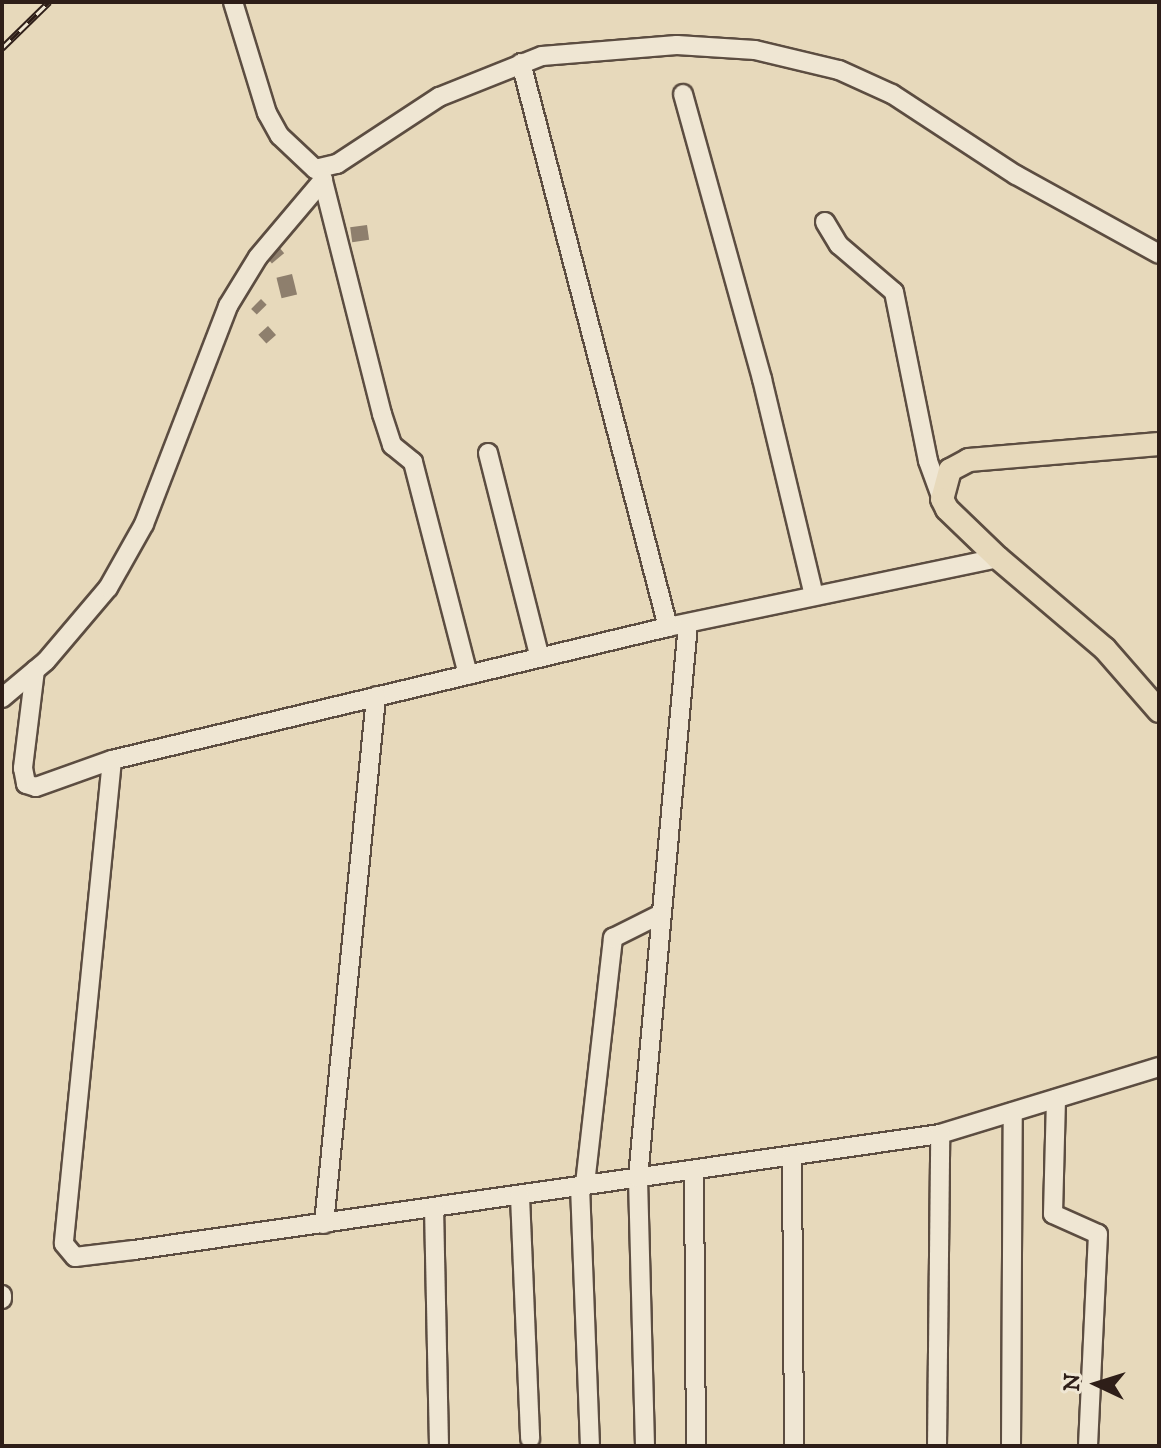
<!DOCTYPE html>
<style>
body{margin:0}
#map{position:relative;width:1161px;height:1448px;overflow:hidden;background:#e7d9bb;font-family:"IM FELL DW Pica",serif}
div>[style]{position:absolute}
.building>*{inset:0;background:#8e7f6d;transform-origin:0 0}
.roads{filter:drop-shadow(2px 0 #5c4d41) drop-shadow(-2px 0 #5c4d41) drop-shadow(0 2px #5c4d41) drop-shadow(0 -2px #5c4d41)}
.minor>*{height:18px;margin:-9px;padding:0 9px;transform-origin:9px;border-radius:9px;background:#efe6d3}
.major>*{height:22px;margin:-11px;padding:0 11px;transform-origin:11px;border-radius:11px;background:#e7d9bb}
.rail>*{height:7px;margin-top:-3.5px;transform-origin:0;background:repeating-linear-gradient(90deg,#efe6d3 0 12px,#2e1e18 0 24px);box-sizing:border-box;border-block:2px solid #2e1e18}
span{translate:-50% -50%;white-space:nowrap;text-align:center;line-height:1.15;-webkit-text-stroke:8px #efe6d3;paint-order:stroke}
.frame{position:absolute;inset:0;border:4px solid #2e1e18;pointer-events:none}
.north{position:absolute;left:1057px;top:1344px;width:80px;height:80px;-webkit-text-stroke:6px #efe6d3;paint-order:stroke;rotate:274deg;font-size:22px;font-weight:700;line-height:32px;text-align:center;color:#2e1e18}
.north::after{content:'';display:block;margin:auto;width:28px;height:36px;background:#2e1e18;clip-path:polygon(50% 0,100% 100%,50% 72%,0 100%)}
</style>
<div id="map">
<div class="building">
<i style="left:367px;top:225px;width:15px;height:17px;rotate:82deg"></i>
<i style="left:279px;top:247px;width:8px;height:16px;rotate:50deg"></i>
<i style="left:292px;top:274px;width:21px;height:16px;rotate:76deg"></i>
<i style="left:261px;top:299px;width:8px;height:14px;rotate:45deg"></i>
<i style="left:268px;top:326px;width:12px;height:13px;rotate:48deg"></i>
</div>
<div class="roads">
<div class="minor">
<i style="left:233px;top:2px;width:116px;rotate:73deg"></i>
<i style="left:267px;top:113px;width:26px;rotate:61deg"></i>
<i style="left:280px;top:136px;width:48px;rotate:43.3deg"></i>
<i style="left:315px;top:169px;width:23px;rotate:-13deg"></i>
<i style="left:337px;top:164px;width:122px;rotate:-33.3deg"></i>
<i style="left:439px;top:97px;width:111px;rotate:-21.7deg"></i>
<i style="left:542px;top:56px;width:135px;rotate:-4.7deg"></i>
<i style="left:677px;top:45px;width:78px;rotate:3.7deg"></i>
<i style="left:755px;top:50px;width:86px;rotate:13.4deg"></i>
<i style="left:839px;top:70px;width:58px;rotate:24.4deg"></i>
<i style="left:892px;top:94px;width:148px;rotate:33.2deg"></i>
<i style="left:1016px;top:175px;width:163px;rotate:28.9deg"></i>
<i style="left:521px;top:63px;width:583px;rotate:75.39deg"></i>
<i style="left:683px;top:94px;width:296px;rotate:74.5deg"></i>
<i style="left:762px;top:379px;width:222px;rotate:76.5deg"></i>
<i style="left:321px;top:173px;width:249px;rotate:75.8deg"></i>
<i style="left:382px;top:414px;width:33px;rotate:72deg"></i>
<i style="left:392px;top:445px;width:27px;rotate:39deg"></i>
<i style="left:413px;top:462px;width:220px;rotate:75.5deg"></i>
<i style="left:825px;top:222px;width:27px;rotate:59deg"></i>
<i style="left:839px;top:245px;width:72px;rotate:40.5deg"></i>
<i style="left:894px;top:292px;width:172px;rotate:78.6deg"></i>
<i style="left:928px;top:461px;width:40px;rotate:69.8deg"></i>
<i style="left:488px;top:453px;width:211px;rotate:75.8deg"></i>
<i style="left:998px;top:558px;width:337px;rotate:168.2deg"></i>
<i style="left:668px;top:627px;width:572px;rotate:166.55deg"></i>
<i style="left:112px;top:760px;width:486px;rotate:95.7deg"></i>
<i style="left:64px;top:1244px;width:17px;rotate:50deg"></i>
<i style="left:75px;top:1257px;width:59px;rotate:-6.8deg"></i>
<i style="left:134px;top:1250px;width:814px;rotate:-8.19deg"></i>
<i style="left:940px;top:1134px;width:229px;rotate:-17deg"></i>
<i style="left:35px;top:670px;width:99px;rotate:97deg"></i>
<i style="left:23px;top:768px;width:16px;rotate:79deg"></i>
<i style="left:26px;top:784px;width:10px;rotate:17deg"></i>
<i style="left:36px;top:787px;width:81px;rotate:-19.6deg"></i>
<i style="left:2px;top:698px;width:57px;rotate:-40.1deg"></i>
<i style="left:46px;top:661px;width:96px;rotate:-49.7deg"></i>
<i style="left:108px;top:588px;width:73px;rotate:-60.6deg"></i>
<i style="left:144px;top:524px;width:234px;rotate:-68.9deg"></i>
<i style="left:228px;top:306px;width:57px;rotate:-58.5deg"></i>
<i style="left:258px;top:257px;width:101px;rotate:-49.8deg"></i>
<i style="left:1056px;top:1099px;width:115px;rotate:91.5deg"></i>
<i style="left:1053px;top:1214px;width:49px;rotate:24deg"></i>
<i style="left:1098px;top:1234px;width:212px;rotate:92.7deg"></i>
<i style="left:792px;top:1156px;width:290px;rotate:89.6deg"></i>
<i style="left:694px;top:1170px;width:276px;rotate:89.6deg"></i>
<i style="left:585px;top:1184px;width:248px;rotate:-83.5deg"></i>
<i style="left:613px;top:938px;width:54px;rotate:-26.6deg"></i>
<i style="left:580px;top:1186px;width:260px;rotate:87.8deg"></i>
<i style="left:520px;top:1196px;width:243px;rotate:87.6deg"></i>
<i style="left:434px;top:1207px;width:239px;rotate:88.8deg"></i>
<i style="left:324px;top:1224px;width:530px;rotate:-84.36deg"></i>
<i style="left:2px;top:1295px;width:4px;rotate:90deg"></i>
<i style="left:645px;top:1446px;width:268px;rotate:-91.5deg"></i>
<i style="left:638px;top:1178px;width:556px;rotate:-84.84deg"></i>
<i style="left:937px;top:1446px;width:312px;rotate:-89.4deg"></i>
<i style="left:1011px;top:1446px;width:334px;rotate:-89.7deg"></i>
</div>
<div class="major">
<i style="left:1159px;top:444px;width:191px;rotate:175.2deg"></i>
<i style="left:969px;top:460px;width:21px;rotate:152deg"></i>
<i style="left:950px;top:470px;width:30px;rotate:105deg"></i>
<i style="left:942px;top:499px;width:11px;rotate:63deg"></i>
<i style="left:947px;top:509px;width:71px;rotate:43.9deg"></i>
<i style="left:998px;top:558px;width:140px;rotate:40.4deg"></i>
<i style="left:1105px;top:649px;width:82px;rotate:48.9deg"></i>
</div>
</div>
<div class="rail">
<i style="left:2px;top:48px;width:66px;rotate:-44.4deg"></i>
</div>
<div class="frame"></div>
<div class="north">N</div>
</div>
